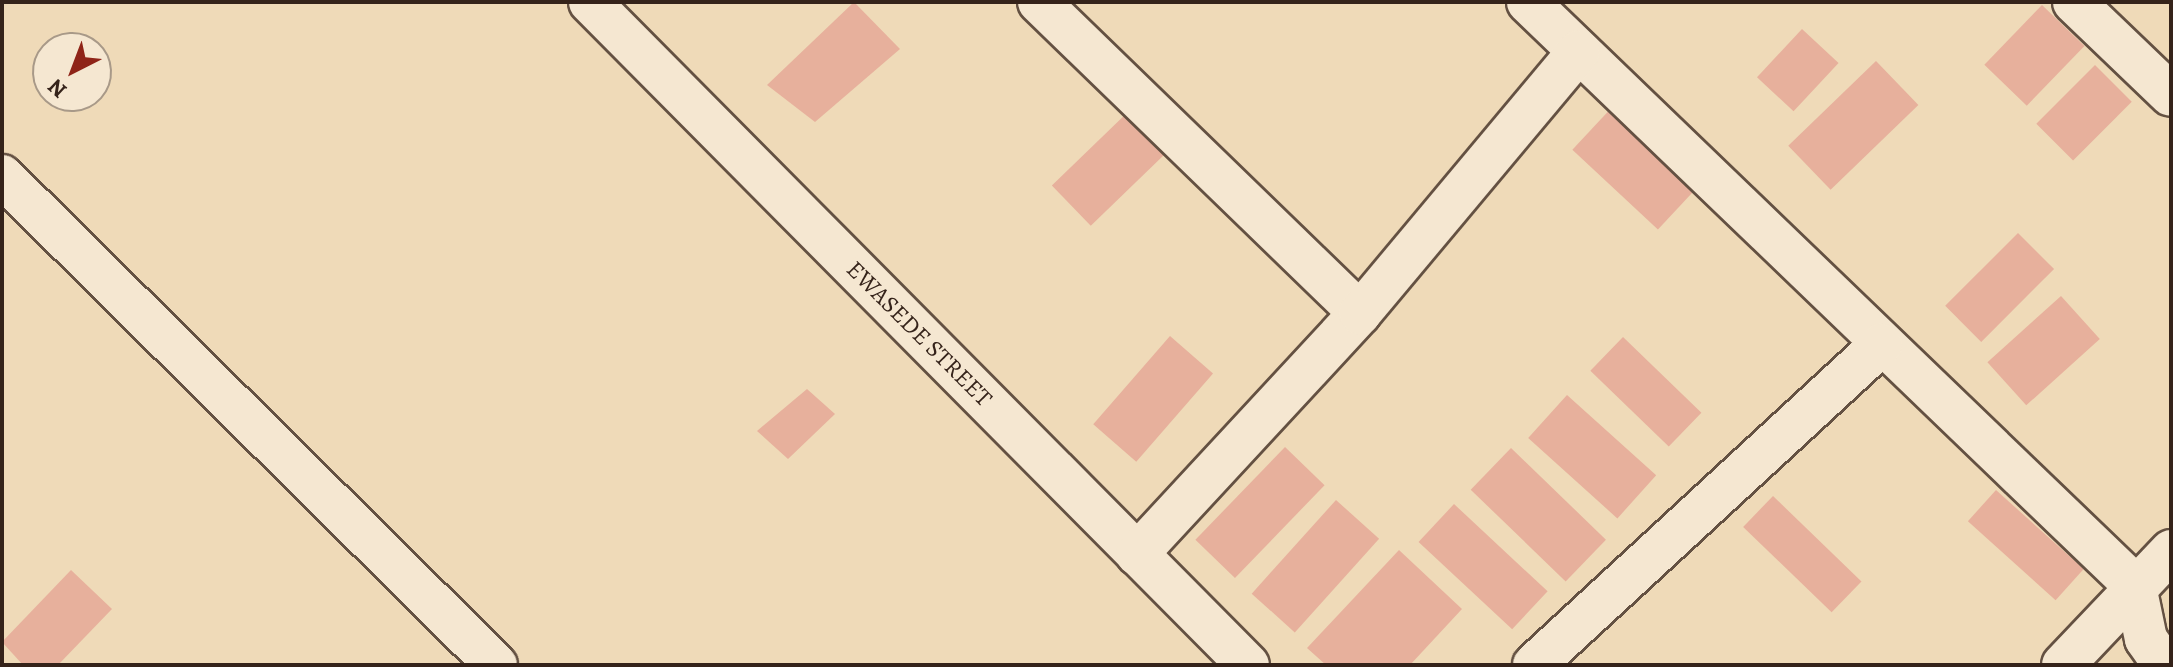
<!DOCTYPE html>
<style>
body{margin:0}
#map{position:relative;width:2173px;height:667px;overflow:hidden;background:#efdab8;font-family:Alegreya,serif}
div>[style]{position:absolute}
.building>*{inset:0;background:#e7b09c;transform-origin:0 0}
.roads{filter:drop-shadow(2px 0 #645142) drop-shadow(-2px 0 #645142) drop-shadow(0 2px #645142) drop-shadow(0 -2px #645142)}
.minor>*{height:42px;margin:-21px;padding:0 21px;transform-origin:21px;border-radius:21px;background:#f5e7d1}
span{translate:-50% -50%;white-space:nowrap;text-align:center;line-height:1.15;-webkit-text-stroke:8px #f5e7d1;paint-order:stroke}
.street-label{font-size:24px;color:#35231a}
.frame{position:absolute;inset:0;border:4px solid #35231a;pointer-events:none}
.north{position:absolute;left:32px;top:32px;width:80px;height:80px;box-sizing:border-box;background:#f5e7d1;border:2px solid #a89988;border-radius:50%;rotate:222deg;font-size:22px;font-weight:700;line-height:32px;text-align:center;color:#35231a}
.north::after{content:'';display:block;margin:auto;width:28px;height:36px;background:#8f2418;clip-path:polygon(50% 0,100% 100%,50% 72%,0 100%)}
</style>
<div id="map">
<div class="building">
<i style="clip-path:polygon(854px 2px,900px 49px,815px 122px,767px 85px)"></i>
<i style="left:2042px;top:5px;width:59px;height:83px;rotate:44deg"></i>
<i style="left:1802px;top:29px;width:50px;height:66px;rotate:43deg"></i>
<i style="left:1876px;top:61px;width:61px;height:122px;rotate:46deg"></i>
<i style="left:2095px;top:65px;width:52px;height:83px;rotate:45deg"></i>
<i style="left:1616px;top:103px;width:117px;height:64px;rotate:43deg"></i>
<i style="left:1131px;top:109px;width:56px;height:110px;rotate:46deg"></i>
<i style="left:2018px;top:233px;width:51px;height:103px;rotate:45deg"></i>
<i style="left:2061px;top:296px;width:58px;height:99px;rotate:48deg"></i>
<i style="left:1170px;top:336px;width:57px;height:117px;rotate:41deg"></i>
<i style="left:1623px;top:337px;width:109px;height:47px;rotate:44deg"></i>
<i style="clip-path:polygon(807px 389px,835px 414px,788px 459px,757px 431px)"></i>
<i style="left:1567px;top:395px;width:120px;height:58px;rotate:42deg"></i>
<i style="left:1285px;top:447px;width:55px;height:129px;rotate:44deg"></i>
<i style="left:1511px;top:448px;width:132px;height:58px;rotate:44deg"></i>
<i style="left:1996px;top:490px;width:118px;height:42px;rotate:42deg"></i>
<i style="left:1773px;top:496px;width:123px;height:43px;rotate:44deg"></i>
<i style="left:1336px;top:500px;width:58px;height:126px;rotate:42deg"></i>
<i style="left:1454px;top:504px;width:128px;height:52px;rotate:43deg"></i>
<i style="clip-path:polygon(1399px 550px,1462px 609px,1410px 665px,1326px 665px,1307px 648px)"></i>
<i style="clip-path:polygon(71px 570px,112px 609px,58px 665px,23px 665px,2px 642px)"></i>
</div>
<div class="roads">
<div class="minor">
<i style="left:590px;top:2px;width:934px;rotate:45.22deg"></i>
<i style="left:1039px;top:2px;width:447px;rotate:44.1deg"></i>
<i style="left:1528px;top:2px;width:842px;rotate:43.89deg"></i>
<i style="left:2135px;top:586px;width:54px;rotate:78.3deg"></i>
<i style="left:2146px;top:639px;width:32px;rotate:55deg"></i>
<i style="left:2074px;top:2px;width:134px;rotate:43.8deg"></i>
<i style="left:2px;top:176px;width:695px;rotate:44.71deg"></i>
<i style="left:1137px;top:554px;width:328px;rotate:-47.2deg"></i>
<i style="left:1360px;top:313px;width:341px;rotate:-50.1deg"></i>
<i style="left:1534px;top:665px;width:472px;rotate:-42.7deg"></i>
<i style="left:2063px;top:665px;width:157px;rotate:-46.5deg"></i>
</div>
</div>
<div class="street-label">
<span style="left:919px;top:334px;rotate:45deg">EWASEDE STREET</span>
</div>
<div class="frame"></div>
<div class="north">N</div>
</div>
